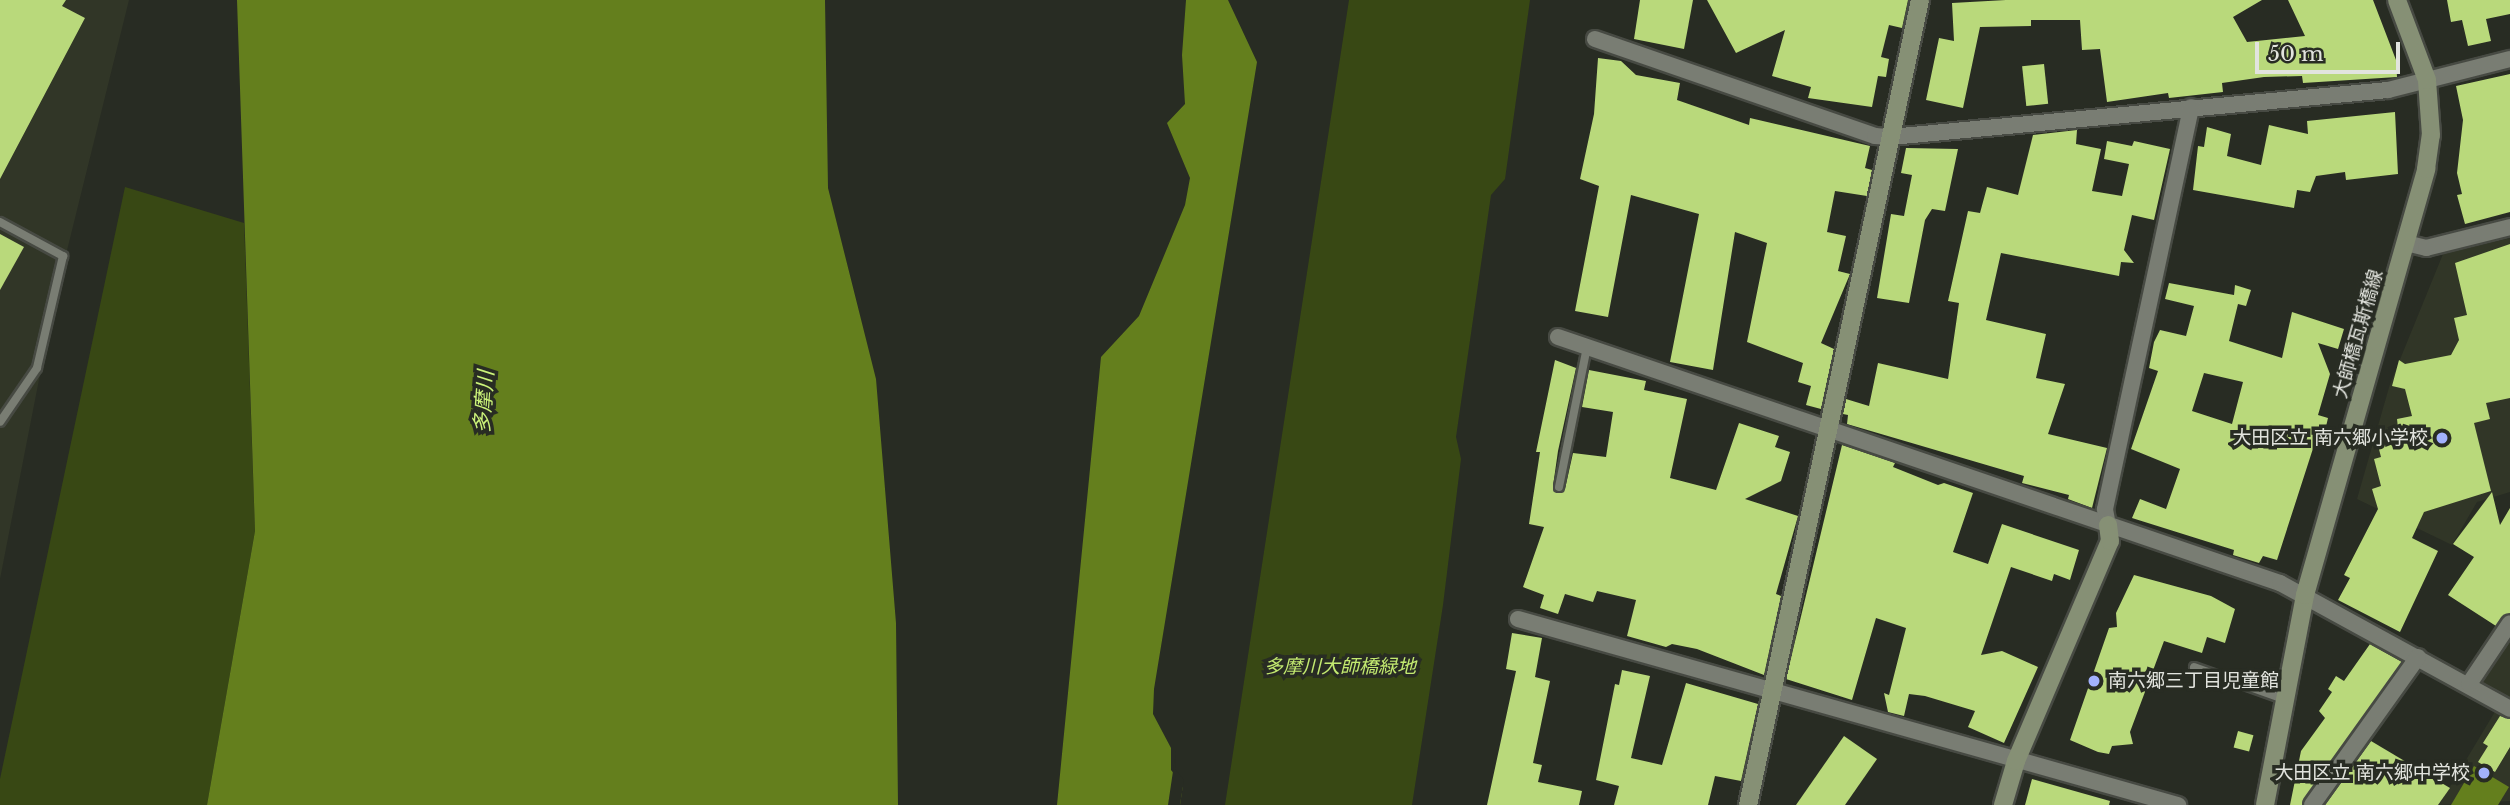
<!DOCTYPE html>
<meta charset="utf-8">
<style>
body{margin:0}
#map{position:relative;width:2510px;height:805px;overflow:hidden;background:#282c23;font-family:"Libre Baskerville","Noto Sans JP",serif}
div>[style]{position:absolute}
.built>*{inset:0;background:#313627}
.green>*{inset:0;background:#384814}
.water>*{inset:0;background:#647f1d}
.pier>*{inset:0;background:#282c23}
.building>*{inset:0;background:#b9d97b;transform-origin:0 0}
.roads{filter:drop-shadow(2px 0 #474a43) drop-shadow(-2px 0 #474a43) drop-shadow(0 2px #474a43) drop-shadow(0 -2px #474a43)}
.lane>*{height:8px;margin:-4px;padding:0 4px;transform-origin:4px;border-radius:4px;background:#797d73}
.street>*{height:16px;margin:-8px;padding:0 8px;transform-origin:8px;border-radius:8px;background:#797d73}
.secondary>*{height:18px;margin:-9px;padding:0 9px;transform-origin:9px;border-radius:9px;background:#869075}
.dots>*{width:19px;height:19px;translate:-50% -50%;box-sizing:border-box;border:4px solid #282c23;border-radius:50%}
span{translate:-50% -50%;white-space:nowrap;text-align:center;line-height:1.15;-webkit-text-stroke:7px #282c23;paint-order:stroke}
.street-label{font-size:19px;color:#e2e4de}
.poi-label{font-size:19px;color:#e2e4de}
.right{translate:-100% -50%;text-align:right}
.left{translate:0 -50%;text-align:left}
.park-label{font-size:19px;color:#c3ea70;font-style:italic}
.water-label{font-size:21px;color:#ccf47a;font-style:italic}
.scale{position:absolute;left:2255px;top:42px;width:145px;height:32px;box-sizing:border-box;border:4px solid #e2e4de;border-top:0;padding-left:9px;font-size:21px;line-height:24px;white-space:nowrap;color:#e2e4de;-webkit-text-stroke:5px #282c23;paint-order:stroke}
</style>
<div id="map">
<div class="built">
<i style="clip-path:polygon(0 0,129px 0,54px 303px,0 579px)"></i>
<i style="clip-path:polygon(2510px 238px,2510px 492px,2477px 502px,2452px 545px,2357px 499px,2390px 384px,2443px 254px)"></i>
<i style="clip-path:polygon(2510px 637px,2510px 702px,2483px 685px,2483px 674px)"></i>
<i style="clip-path:polygon(2496px 710px,2510px 719px,2510px 801px,2439px 805px)"></i>
</div>
<div class="green">
<i style="clip-path:polygon(1349px 0,1530px 0,1505px 179px,1491px 195px,1456px 437px,1461px 459px,1443px 605px,1412px 805px,1225px 805px)"></i>
<i style="clip-path:polygon(125px 187px,244px 223px,255px 531px,207px 805px,0 805px,0 779px)"></i>
</div>
<div class="water">
<i style="clip-path:polygon(237px 0,825px 0,828px 188px,876px 379px,896px 623px,898px 805px,207px 805px,255px 531px)"></i>
<i style="clip-path:polygon(1186px 0,1228px 0,1257px 62px,1154px 689px,1153px 714px,1171px 748px,1171px 770px,1183px 785px,1180px 805px,1057px 805px,1101px 357px,1139px 316px,1185px 205px,1190px 178px,1167px 123px,1185px 104px,1182px 55px)"></i>
<i style="clip-path:polygon(2474px 766px,2509px 787px,2498px 805px,2451px 805px)"></i>
</div>
<div class="pier">
<i style="clip-path:polygon(1176px 751px,1175px 769px,1184px 780px,1180px 805px,1168px 805px)"></i>
</div>
<div class="building">
<i style="clip-path:polygon(0 0,66px 0,62px 6px,85px 18px,0 179px)"></i>
<i style="clip-path:polygon(1640px 0,1693px 0,1684px 49px,1634px 39px)"></i>
<i style="clip-path:polygon(1707px 0,1908px 0,1902px 28px,1889px 25px,1881px 57px,1889px 59px,1886px 77px,1878px 76px,1872px 107px,1808px 98px,1811px 87px,1772px 76px,1785px 30px,1736px 53px)"></i>
<i style="clip-path:polygon(2006px 0,2262px 0,2233px 17px,2247px 42px,2305px 36px,2288px 0,2373px 0,2396px 60px,2397px 77px,2303px 83px,2302px 76px,2264px 77px,2222px 83px,2223px 92px,2169px 98px,2168px 93px,2107px 102px,2100px 49px,2082px 50px,2080px 20px,2031px 20px,2031px 26px,1980px 27px,1963px 108px,1926px 100px,1939px 38px,1954px 41px,1952px 3px)"></i>
<i style="clip-path:polygon(2447px 0,2510px 0,2510px 14px,2486px 19px,2491px 41px,2468px 46px,2462px 20px,2451px 22px)"></i>
<i style="clip-path:polygon(1598px 58px,1621px 61px,1636px 75px,1680px 83px,1677px 100px,1749px 125px,1750px 118px,1870px 146px,1865px 168px,1872px 170px,1867px 196px,1835px 191px,1827px 232px,1846px 236px,1838px 271px,1850px 274px,1821px 343px,1834px 349px,1821px 409px,1806px 405px,1811px 386px,1798px 382px,1803px 363px,1747px 342px,1767px 243px,1735px 232px,1713px 370px,1670px 362px,1699px 214px,1631px 195px,1608px 317px,1575px 311px,1599px 186px,1580px 179px,1594px 114px)"></i>
<i style="left:2044px;top:64px;width:40px;height:22px;rotate:84deg"></i>
<i style="clip-path:polygon(2510px 74px,2510px 212px,2465px 224px,2457px 195px,2462px 194px,2457px 173px,2463px 120px,2456px 86px)"></i>
<i style="clip-path:polygon(2395px 112px,2398px 174px,2346px 180px,2345px 172px,2316px 176px,2310px 192px,2297px 190px,2294px 208px,2193px 190px,2198px 146px,2204px 147px,2207px 127px,2231px 134px,2227px 156px,2261px 165px,2269px 125px,2308px 134px,2307px 121px)"></i>
<i style="clip-path:polygon(2077px 130px,2076px 144px,2101px 149px,2092px 191px,2122px 196px,2129px 164px,2104px 159px,2107px 141px,2132px 146px,2134px 141px,2170px 149px,2154px 220px,2132px 215px,2124px 250px,2134px 263px,2121px 262px,2119px 276px,2001px 253px,1986px 320px,2046px 334px,2036px 378px,2065px 384px,2048px 434px,2107px 448px,2092px 508px,2068px 499px,2069px 495px,2022px 483px,2024px 476px,1847px 424px,1848px 415px,1843px 414px,1846px 399px,1869px 406px,1878px 363px,1948px 379px,1959px 303px,1948px 301px,1968px 211px,1980px 213px,1987px 187px,2018px 195px,2033px 135px)"></i>
<i style="clip-path:polygon(1906px 148px,1958px 149px,1945px 211px,1932px 209px,1925px 220px,1909px 303px,1877px 298px,1891px 214px,1904px 216px,1912px 175px,1901px 173px)"></i>
<i style="clip-path:polygon(0 234px,24px 247px,0 290px)"></i>
<i style="clip-path:polygon(2510px 244px,2510px 398px,2486px 403px,2490px 419px,2474px 423px,2491px 491px,2424px 512px,2412px 538px,2438px 551px,2400px 632px,2338px 600px,2350px 578px,2344px 575px,2378px 509px,2372px 489px,2381px 486px,2374px 459px,2381px 457px,2375px 434px,2398px 428px,2397px 419px,2412px 416px,2405px 389px,2392px 386px,2399px 360px,2405px 364px,2451px 355px,2459px 340px,2454px 318px,2467px 315px,2455px 263px)"></i>
<i style="clip-path:polygon(evenodd,2169px 283px,2234px 295px,2235px 285px,2251px 290px,2246px 306px,2238px 304px,2229px 341px,2282px 358px,2292px 312px,2344px 329px,2338px 349px,2318px 343px,2330px 374px,2318px 415px,2328px 418px,2324px 435px,2318px 433px,2277px 560px,2263px 556px,2259px 563px,2233px 555px,2234px 550px,2132px 518px,2140px 499px,2166px 509px,2180px 469px,2131px 449px,2158px 371px,2149px 368px,2154px 342px,2160px 330px,2186px 336px,2194px 306px,2165px 299px,2169px 283px,2204px 373px,2243px 382px,2232px 424px,2192px 411px,2204px 373px)"></i>
<i style="clip-path:polygon(1555px 360px,1576px 368px,1558px 451px,1553px 486px,1557px 493px,1565px 489px,1573px 453px,1606px 457px,1613px 412px,1582px 407px,1589px 370px,1646px 381px,1644px 390px,1687px 399px,1670px 478px,1716px 490px,1739px 423px,1779px 436px,1775px 447px,1790px 452px,1781px 481px,1745px 499px,1798px 516px,1776px 594px,1781px 596px,1764px 675px,1697px 649px,1672px 644px,1666px 647px,1627px 636px,1636px 600px,1597px 591px,1593px 602px,1565px 594px,1558px 614px,1540px 608px,1544px 595px,1523px 587px,1544px 527px,1529px 524px,1540px 452px,1536px 452px)"></i>
<i style="clip-path:polygon(1842px 445px,1895px 463px,1893px 467px,1938px 485px,1944px 483px,1973px 493px,1953px 552px,1988px 564px,2002px 524px,2079px 550px,2070px 580px,2054px 574px,2052px 581px,2011px 567px,1981px 655px,2002px 651px,2038px 667px,2004px 743px,1968px 727px,1975px 711px,1925px 696px,1909px 694px,1904px 716px,1888px 712px,1884px 693px,1889px 695px,1906px 628px,1876px 618px,1852px 700px,1786px 679px)"></i>
<i style="clip-path:polygon(2492px 492px,2500px 525px,2510px 508px,2510px 613px,2496px 626px,2448px 595px,2474px 557px,2453px 544px)"></i>
<i style="clip-path:polygon(2134px 575px,2211px 596px,2235px 609px,2225px 643px,2207px 637px,2202px 653px,2164px 641px,2130px 732px,2133px 744px,2112px 746px,2109px 754px,2098px 752px,2070px 740px,2109px 628px,2117px 627px,2116px 613px)"></i>
<i style="clip-path:polygon(1512px 633px,1542px 638px,1535px 677px,1550px 681px,1533px 763px,1542px 765px,1538px 782px,1582px 791px,1579px 805px,1487px 805px,1516px 671px,1506px 669px)"></i>
<i style="clip-path:polygon(2370px 644px,2402px 662px,2302px 805px,2290px 805px,2301px 751px,2325px 718px,2319px 711px,2332px 692px,2328px 689px,2336px 676px,2344px 681px)"></i>
<i style="clip-path:polygon(1622px 670px,1650px 676px,1631px 758px,1662px 765px,1686px 683px,1758px 704px,1741px 781px,1715px 776px,1708px 805px,1614px 805px,1619px 786px,1596px 780px,1615px 684px,1619px 685px)"></i>
<i style="clip-path:polygon(2500px 716px,2510px 719px,2510px 747px,2495px 772px,2478px 762px,2488px 746px,2483px 743px)"></i>
<i style="left:2238px;top:731px;width:16px;height:17px;rotate:15deg"></i>
<i style="clip-path:polygon(1844px 736px,1877px 759px,1845px 805px,1796px 805px)"></i>
<i style="clip-path:polygon(2371px 741px,2450px 788px,2438px 805px,2325px 805px)"></i>
<i style="clip-path:polygon(2032px 779px,2110px 801px,2109px 805px,2025px 805px)"></i>
</div>
<div class="roads">
<div class="lane">
<i style="left:0;top:222px;width:72px;rotate:28.4deg"></i>
<i style="left:63px;top:256px;width:115px;rotate:103.1deg"></i>
<i style="left:37px;top:368px;width:65px;rotate:124.4deg"></i>
<i style="left:1559px;top:487px;width:143px;rotate:-78.7deg"></i>
<i style="left:2194px;top:667px;width:98px;rotate:19.7deg"></i>
</div>
<div class="street">
<i style="left:1595px;top:39px;width:296px;rotate:19.1deg"></i>
<i style="left:1875px;top:136px;width:16px;rotate:4deg"></i>
<i style="left:1891px;top:137px;width:499px;rotate:-5.4deg"></i>
<i style="left:2388px;top:90px;width:126px;rotate:-14.3deg"></i>
<i style="left:2406px;top:243px;width:21px;rotate:14deg"></i>
<i style="left:2426px;top:248px;width:87px;rotate:-14deg"></i>
<i style="left:1558px;top:337px;width:763px;rotate:18.82deg"></i>
<i style="left:2280px;top:583px;width:262px;rotate:28.7deg"></i>
<i style="left:2108px;top:525px;width:16px;rotate:-101deg"></i>
<i style="left:2105px;top:509px;width:411px;rotate:-77.9deg"></i>
<i style="left:1518px;top:619px;width:686px;rotate:15.74deg"></i>
<i style="left:2469px;top:684px;width:73px;rotate:-56.1deg"></i>
<i style="left:2312px;top:805px;width:182px;rotate:-54.4deg"></i>
</div>
<div class="secondary">
<i style="left:1748px;top:805px;width:823px;rotate:-77.94deg"></i>
<i style="left:2003px;top:805px;width:46px;rotate:-73.5deg"></i>
<i style="left:2016px;top:761px;width:239px;rotate:-66.9deg"></i>
<i style="left:2110px;top:541px;width:16px;rotate:-97deg"></i>
<i style="left:2265px;top:805px;width:214px;rotate:-79.2deg"></i>
<i style="left:2305px;top:595px;width:443px;rotate:-74.1deg"></i>
<i style="left:2426px;top:169px;width:34px;rotate:-82deg"></i>
<i style="left:2431px;top:135px;width:55px;rotate:-94.2deg"></i>
<i style="left:2427px;top:80px;width:85px;rotate:-110.6deg"></i>
</div>
</div>
<div class="dots">
<i style="left:2442px;top:438px;background:#a2b2fd"></i>
<i style="left:2094px;top:681px;background:#a2b2fd"></i>
<i style="left:2484px;top:773px;background:#a2b2fd"></i>
</div>
<div class="street-label">
<span style="left:2358px;top:334px;rotate:-74deg">大師橋瓦斯橋線</span>
</div>
<div class="poi-label">
<span class="right" style="left:2428px;top:438px">大田区立 南六郷小学校</span>
<span class="left" style="left:2108px;top:681px">南六郷三丁目児童館</span>
<span class="right" style="left:2470px;top:773px">大田区立 南六郷中学校</span>
</div>
<div class="park-label">
<span style="left:1340px;top:667px">多摩川大師橋緑地</span>
</div>
<div class="water-label">
<span style="left:484px;top:402px;rotate:-86deg">多摩川</span>
</div>
<div class="scale">50 m</div>
</div>
